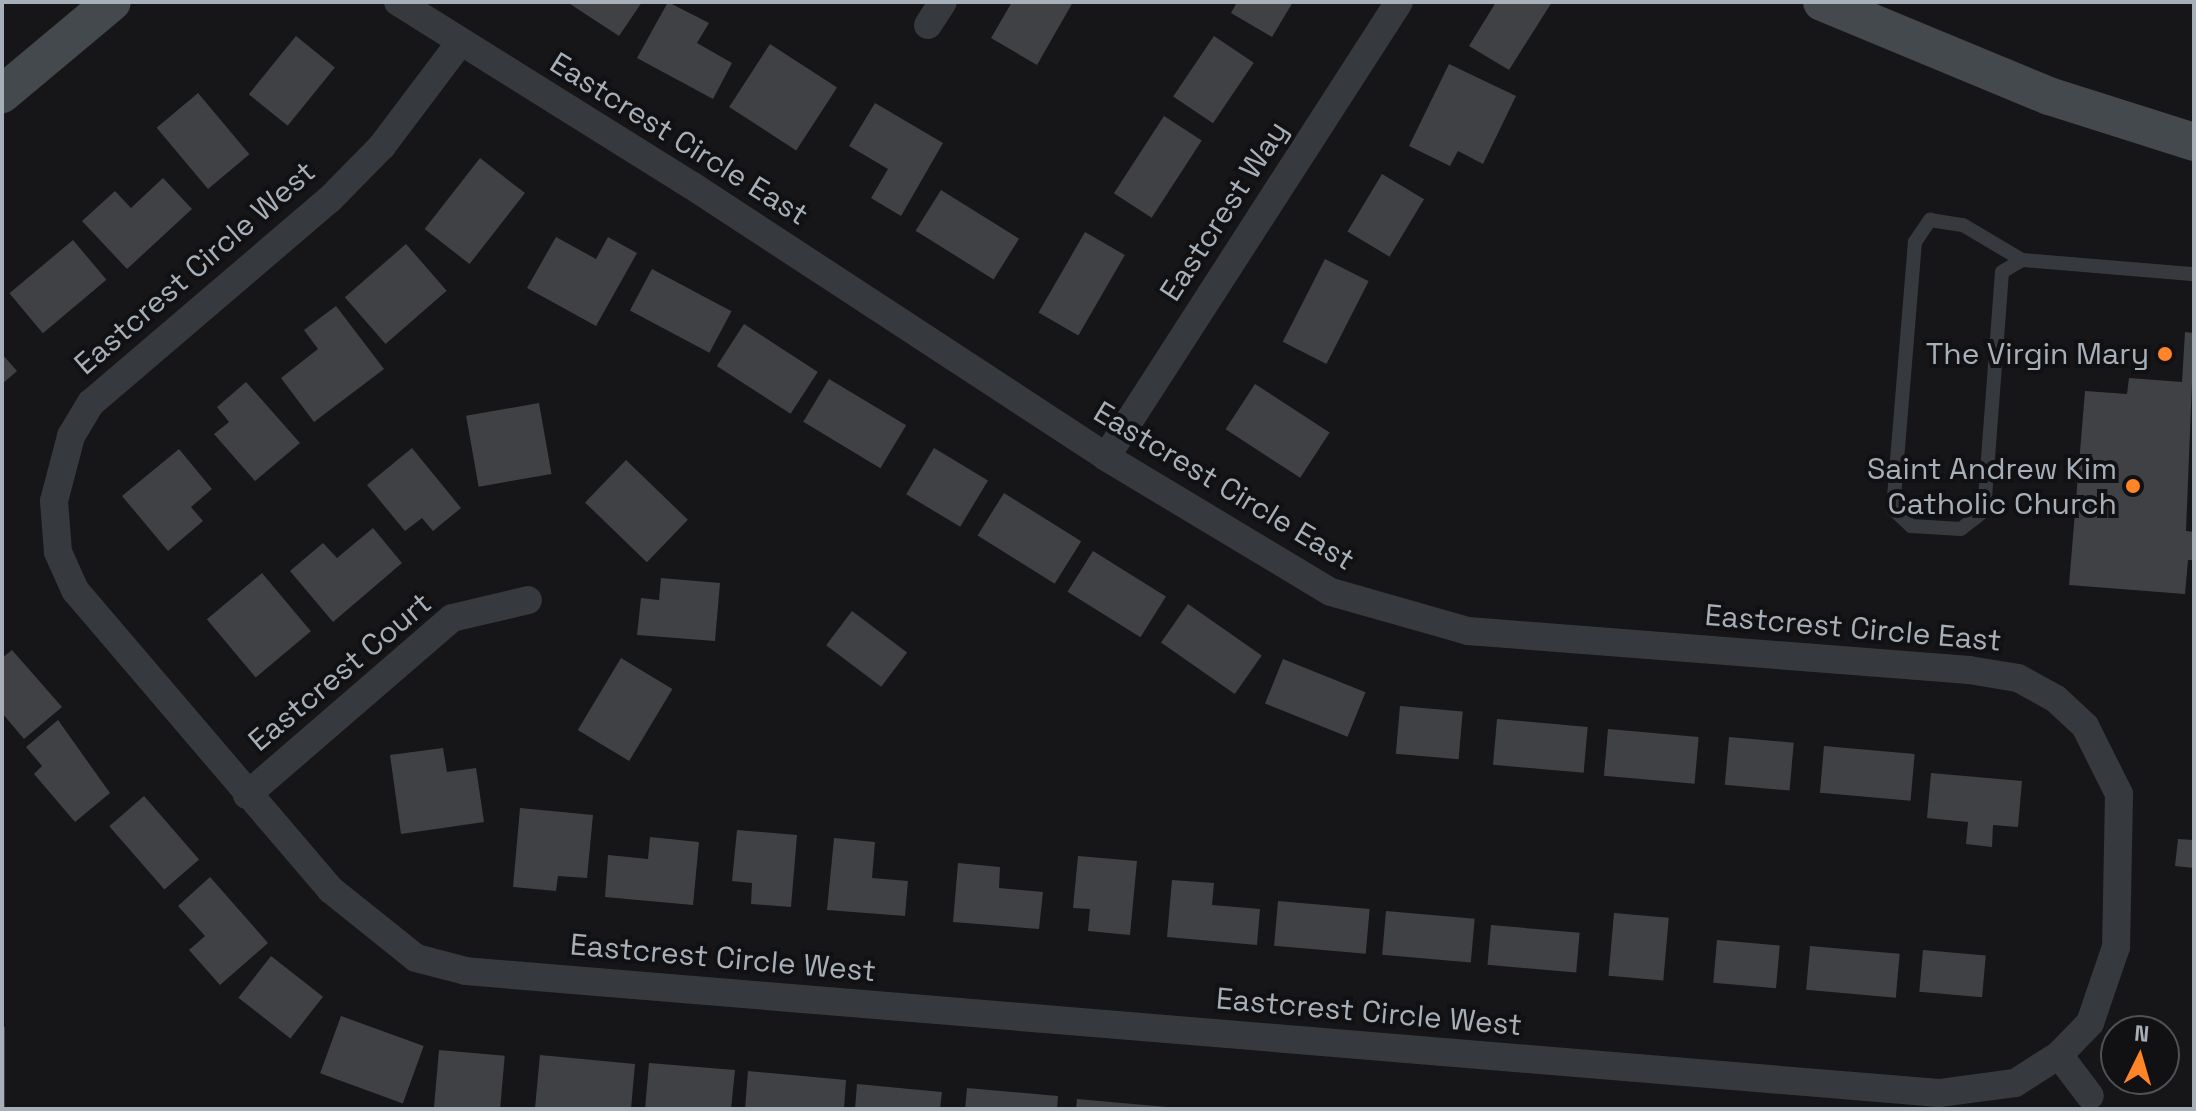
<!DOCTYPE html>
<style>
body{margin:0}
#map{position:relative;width:2196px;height:1111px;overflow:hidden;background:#161618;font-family:"Space Grotesk",sans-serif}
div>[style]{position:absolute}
.building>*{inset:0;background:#404145;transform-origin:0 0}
.lane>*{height:14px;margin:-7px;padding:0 7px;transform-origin:7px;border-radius:7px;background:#36393d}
.street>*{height:28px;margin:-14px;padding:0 14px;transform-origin:14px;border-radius:14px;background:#36393d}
.secondary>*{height:38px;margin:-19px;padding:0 19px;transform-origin:19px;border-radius:19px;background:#44494d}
.dots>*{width:22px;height:22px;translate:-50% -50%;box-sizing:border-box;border:4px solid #111113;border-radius:50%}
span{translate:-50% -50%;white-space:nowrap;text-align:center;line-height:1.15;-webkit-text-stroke:8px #111113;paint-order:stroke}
.street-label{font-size:30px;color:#a7b0b9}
.poi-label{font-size:30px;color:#a7b0b9}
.right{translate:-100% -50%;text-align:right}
.frame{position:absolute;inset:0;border:4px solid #a7b0b9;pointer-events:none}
.north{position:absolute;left:2100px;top:1015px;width:80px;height:80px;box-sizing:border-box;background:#111113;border:2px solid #4d5155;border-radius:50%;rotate:5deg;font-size:22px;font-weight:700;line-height:32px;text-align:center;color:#a7b0b9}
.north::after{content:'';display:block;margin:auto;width:28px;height:36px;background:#ff8527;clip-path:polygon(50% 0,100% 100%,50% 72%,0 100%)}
</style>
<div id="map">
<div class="building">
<i style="clip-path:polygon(567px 2px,642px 2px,619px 36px)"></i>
<i style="clip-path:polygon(668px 2px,709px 23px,697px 43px,732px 63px,713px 99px,637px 58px)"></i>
<i style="clip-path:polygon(1012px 2px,1073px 2px,1037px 65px,991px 38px)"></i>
<i style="clip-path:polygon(1237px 2px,1293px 2px,1272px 37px,1231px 13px)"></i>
<i style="clip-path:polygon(1496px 2px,1552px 2px,1509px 70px,1469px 46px)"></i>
<i style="left:296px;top:36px;width:50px;height:75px;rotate:39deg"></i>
<i style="left:1214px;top:36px;width:48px;height:73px;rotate:34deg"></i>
<i style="left:770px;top:44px;width:80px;height:75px;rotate:33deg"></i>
<i style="clip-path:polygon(1449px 64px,1516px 96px,1483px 164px,1458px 151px,1450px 166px,1409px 146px)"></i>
<i style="left:198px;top:93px;width:80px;height:54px;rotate:50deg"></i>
<i style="clip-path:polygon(875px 103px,943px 143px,901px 216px,871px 198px,888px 169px,849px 146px)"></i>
<i style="left:1164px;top:116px;width:45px;height:92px;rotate:33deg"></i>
<i style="left:480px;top:158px;width:57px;height:90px;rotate:38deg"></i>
<i style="left:1382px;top:174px;width:49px;height:67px;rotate:31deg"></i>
<i style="clip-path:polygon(163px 178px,192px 209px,127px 269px,82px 221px,115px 191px,131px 208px)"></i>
<i style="left:941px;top:190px;width:92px;height:48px;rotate:32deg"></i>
<i style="left:1085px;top:232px;width:46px;height:93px;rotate:30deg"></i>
<i style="clip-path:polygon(556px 237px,596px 259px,608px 237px,637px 253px,596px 326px,527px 288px)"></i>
<i style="left:73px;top:240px;width:52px;height:83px;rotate:50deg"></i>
<i style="left:406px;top:244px;width:62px;height:81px;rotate:49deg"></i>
<i style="left:1325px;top:259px;width:49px;height:93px;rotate:27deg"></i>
<i style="left:652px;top:269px;width:90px;height:47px;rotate:28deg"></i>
<i style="clip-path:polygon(336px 306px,384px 369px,314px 422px,281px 378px,318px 349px,304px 330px)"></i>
<i style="left:744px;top:324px;width:88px;height:50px;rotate:33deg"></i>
<i style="clip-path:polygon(2185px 332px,2194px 333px,2186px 531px,2194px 532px,2194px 560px,2188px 560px,2185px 594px,2069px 585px,2085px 391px,2127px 394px,2129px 378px,2182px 382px)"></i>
<i style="clip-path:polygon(2px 354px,17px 371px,2px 384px)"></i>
<i style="left:829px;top:379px;width:90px;height:50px;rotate:31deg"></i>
<i style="clip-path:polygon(246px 382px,300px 443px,255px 481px,214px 434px,229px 422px,217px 407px)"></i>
<i style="left:1255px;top:384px;width:89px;height:54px;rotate:33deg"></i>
<i style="left:539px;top:403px;width:72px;height:74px;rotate:80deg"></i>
<i style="clip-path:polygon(412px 448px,461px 508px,433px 531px,422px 518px,405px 531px,367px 485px)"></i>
<i style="left:934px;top:448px;width:63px;height:54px;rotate:31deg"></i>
<i style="clip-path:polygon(179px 449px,212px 489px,191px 507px,203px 521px,168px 551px,122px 496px)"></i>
<i style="left:626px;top:460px;width:86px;height:59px;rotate:44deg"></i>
<i style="left:1004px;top:493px;width:91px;height:50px;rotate:32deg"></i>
<i style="clip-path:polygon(373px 528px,402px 563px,333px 622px,290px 571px,323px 543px,337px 558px)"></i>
<i style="left:1093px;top:551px;width:86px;height:48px;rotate:32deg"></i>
<i style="left:262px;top:573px;width:76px;height:72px;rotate:50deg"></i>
<i style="clip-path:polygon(661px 578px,720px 583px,715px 641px,637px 635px,641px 598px,659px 600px)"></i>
<i style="left:1188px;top:604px;width:90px;height:47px;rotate:35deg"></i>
<i style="left:852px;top:611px;width:69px;height:43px;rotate:37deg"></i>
<i style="clip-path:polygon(12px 650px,62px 707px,24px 739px,2px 713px,2px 658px)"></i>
<i style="left:621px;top:658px;width:60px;height:84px;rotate:31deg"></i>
<i style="left:1283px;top:659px;width:89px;height:48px;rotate:22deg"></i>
<i style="left:1400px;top:706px;width:63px;height:48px;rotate:5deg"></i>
<i style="left:1497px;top:719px;width:91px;height:46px;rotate:5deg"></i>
<i style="clip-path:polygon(58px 720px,110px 793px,75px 822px,34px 774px,42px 766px,26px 747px)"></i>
<i style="left:1608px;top:729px;width:91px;height:47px;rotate:5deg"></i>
<i style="left:1729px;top:737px;width:65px;height:48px;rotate:5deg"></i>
<i style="left:1824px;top:746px;width:91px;height:47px;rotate:5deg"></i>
<i style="clip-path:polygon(443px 748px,447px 772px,476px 768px,484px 822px,401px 834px,390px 755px)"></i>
<i style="clip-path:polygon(1931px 773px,2022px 781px,2018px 827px,1993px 825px,1992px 847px,1966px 844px,1968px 822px,1927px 818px)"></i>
<i style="left:144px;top:796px;width:84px;height:46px;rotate:49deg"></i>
<i style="clip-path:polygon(520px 808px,593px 815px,587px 878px,558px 876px,556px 891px,513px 887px)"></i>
<i style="clip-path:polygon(737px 830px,797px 835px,791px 907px,751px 904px,752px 883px,732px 881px)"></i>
<i style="clip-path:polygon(650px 837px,699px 842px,693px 905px,605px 897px,608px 855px,648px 859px)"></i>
<i style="clip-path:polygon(834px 838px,875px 842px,872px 878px,908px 881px,905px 916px,827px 910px)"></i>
<i style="clip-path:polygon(2178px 839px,2194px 840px,2194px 868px,2175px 866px)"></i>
<i style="clip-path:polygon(1078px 856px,1137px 861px,1130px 935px,1088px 931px,1090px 909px,1073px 908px)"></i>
<i style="clip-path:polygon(958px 863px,1000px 867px,999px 888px,1043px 892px,1039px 929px,953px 922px)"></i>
<i style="clip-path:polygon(210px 877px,268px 943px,220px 985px,189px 950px,205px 936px,178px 906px)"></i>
<i style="clip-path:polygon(1172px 880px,1214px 883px,1212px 905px,1260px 909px,1257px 945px,1167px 937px)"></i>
<i style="left:1278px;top:901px;width:92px;height:45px;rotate:5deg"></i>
<i style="left:1386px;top:911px;width:89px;height:44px;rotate:5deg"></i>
<i style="left:1614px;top:913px;width:55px;height:63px;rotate:5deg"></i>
<i style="left:1491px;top:925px;width:89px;height:40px;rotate:5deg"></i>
<i style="left:1717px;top:940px;width:63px;height:43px;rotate:5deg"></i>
<i style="left:1810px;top:946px;width:90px;height:44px;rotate:5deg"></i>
<i style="left:1923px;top:950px;width:63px;height:42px;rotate:5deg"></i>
<i style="left:271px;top:956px;width:66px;height:53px;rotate:38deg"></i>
<i style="left:341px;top:1016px;width:88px;height:61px;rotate:20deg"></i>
<i style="left:2px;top:1027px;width:3px;height:82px"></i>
<i style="left:439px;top:1050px;width:66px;height:59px;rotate:5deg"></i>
<i style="clip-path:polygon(540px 1055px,635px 1064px,631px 1109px,535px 1108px)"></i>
<i style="clip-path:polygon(649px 1063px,735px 1070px,731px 1109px,645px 1109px)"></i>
<i style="clip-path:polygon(748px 1071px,846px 1080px,844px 1109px,745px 1109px)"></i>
<i style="clip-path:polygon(857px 1084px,942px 1092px,940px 1109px,855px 1109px)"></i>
<i style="clip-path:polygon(967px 1088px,1058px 1096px,1057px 1109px,965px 1109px)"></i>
<i style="clip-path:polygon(1077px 1099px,1167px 1107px,1167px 1109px,1076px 1109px)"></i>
</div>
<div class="lane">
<i style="left:2022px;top:260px;width:23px;rotate:149deg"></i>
<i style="left:2002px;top:272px;width:240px;rotate:94.3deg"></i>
<i style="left:1984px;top:511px;width:29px;rotate:142deg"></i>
<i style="left:1961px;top:529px;width:50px;rotate:-176.6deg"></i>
<i style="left:1911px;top:526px;width:25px;rotate:-137deg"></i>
<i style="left:1893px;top:509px;width:268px;rotate:-85.3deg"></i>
<i style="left:1915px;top:242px;width:27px;rotate:-56deg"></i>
<i style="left:1930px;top:220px;width:33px;rotate:9deg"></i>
<i style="left:1963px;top:225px;width:69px;rotate:30.7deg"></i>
<i style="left:2022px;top:260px;width:173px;rotate:4.7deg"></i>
</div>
<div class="street">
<i style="left:398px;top:2px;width:345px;rotate:32deg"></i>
<i style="left:691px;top:185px;width:496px;rotate:33.2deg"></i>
<i style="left:1106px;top:457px;width:262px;rotate:31deg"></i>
<i style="left:1331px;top:592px;width:142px;rotate:15.9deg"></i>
<i style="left:1468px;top:631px;width:503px;rotate:4.45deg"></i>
<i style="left:1969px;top:670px;width:50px;rotate:9.3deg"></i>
<i style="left:2018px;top:678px;width:43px;rotate:28.9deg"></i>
<i style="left:2056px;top:699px;width:40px;rotate:43deg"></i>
<i style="left:2085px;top:726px;width:76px;rotate:63.4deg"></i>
<i style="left:2119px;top:794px;width:153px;rotate:91.1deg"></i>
<i style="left:2116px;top:947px;width:80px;rotate:108.9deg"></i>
<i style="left:2090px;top:1023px;width:45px;rotate:134.1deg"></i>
<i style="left:2059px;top:1055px;width:52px;rotate:147.5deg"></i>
<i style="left:2015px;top:1083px;width:77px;rotate:172.5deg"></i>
<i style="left:1939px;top:1093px;width:1478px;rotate:-175.27deg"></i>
<i style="left:466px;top:971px;width:52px;rotate:-165.4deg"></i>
<i style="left:416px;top:958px;width:109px;rotate:-141.3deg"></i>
<i style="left:331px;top:890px;width:394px;rotate:-130.5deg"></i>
<i style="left:75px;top:590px;width:42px;rotate:-114.1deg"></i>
<i style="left:58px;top:552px;width:51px;rotate:-94.5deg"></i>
<i style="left:54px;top:501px;width:67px;rotate:-75.3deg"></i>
<i style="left:71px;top:436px;width:39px;rotate:-59deg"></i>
<i style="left:91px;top:403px;width:313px;rotate:-40.5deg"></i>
<i style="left:329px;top:200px;width:76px;rotate:-45.5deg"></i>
<i style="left:382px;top:146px;width:131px;rotate:-53deg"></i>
<i style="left:928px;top:25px;width:27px;rotate:-57deg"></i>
<i style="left:1106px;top:457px;width:541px;rotate:-57.22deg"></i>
<i style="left:247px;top:795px;width:271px;rotate:-40.8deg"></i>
<i style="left:452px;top:618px;width:78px;rotate:-13.3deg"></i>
<i style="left:2059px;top:1055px;width:51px;rotate:52.9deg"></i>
</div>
<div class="secondary">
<i style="left:1822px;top:2px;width:246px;rotate:22.5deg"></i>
<i style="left:2049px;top:96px;width:152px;rotate:17.6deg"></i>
<i style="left:2px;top:94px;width:143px;rotate:-39.9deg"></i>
</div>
<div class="dots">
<i style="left:2165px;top:354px;background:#ff8527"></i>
<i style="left:2133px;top:486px;background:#ff8527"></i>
</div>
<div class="street-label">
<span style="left:679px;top:139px;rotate:32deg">Eastcrest Circle East</span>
<span style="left:1224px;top:211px;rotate:-57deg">Eastcrest Way</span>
<span style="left:195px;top:268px;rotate:-41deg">Eastcrest Circle West</span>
<span style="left:1224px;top:486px;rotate:31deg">Eastcrest Circle East</span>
<span style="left:1853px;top:628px;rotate:5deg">Eastcrest Circle East</span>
<span style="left:340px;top:672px;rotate:-40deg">Eastcrest Court</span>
<span style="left:723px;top:958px;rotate:5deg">Eastcrest Circle West</span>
<span style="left:1369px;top:1012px;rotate:5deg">Eastcrest Circle West</span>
</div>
<div class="poi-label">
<span class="right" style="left:2149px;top:354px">The Virgin Mary</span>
<span class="right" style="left:2117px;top:486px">Saint Andrew Kim<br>Catholic Church</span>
</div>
<div class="frame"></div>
<div class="north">N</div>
</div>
